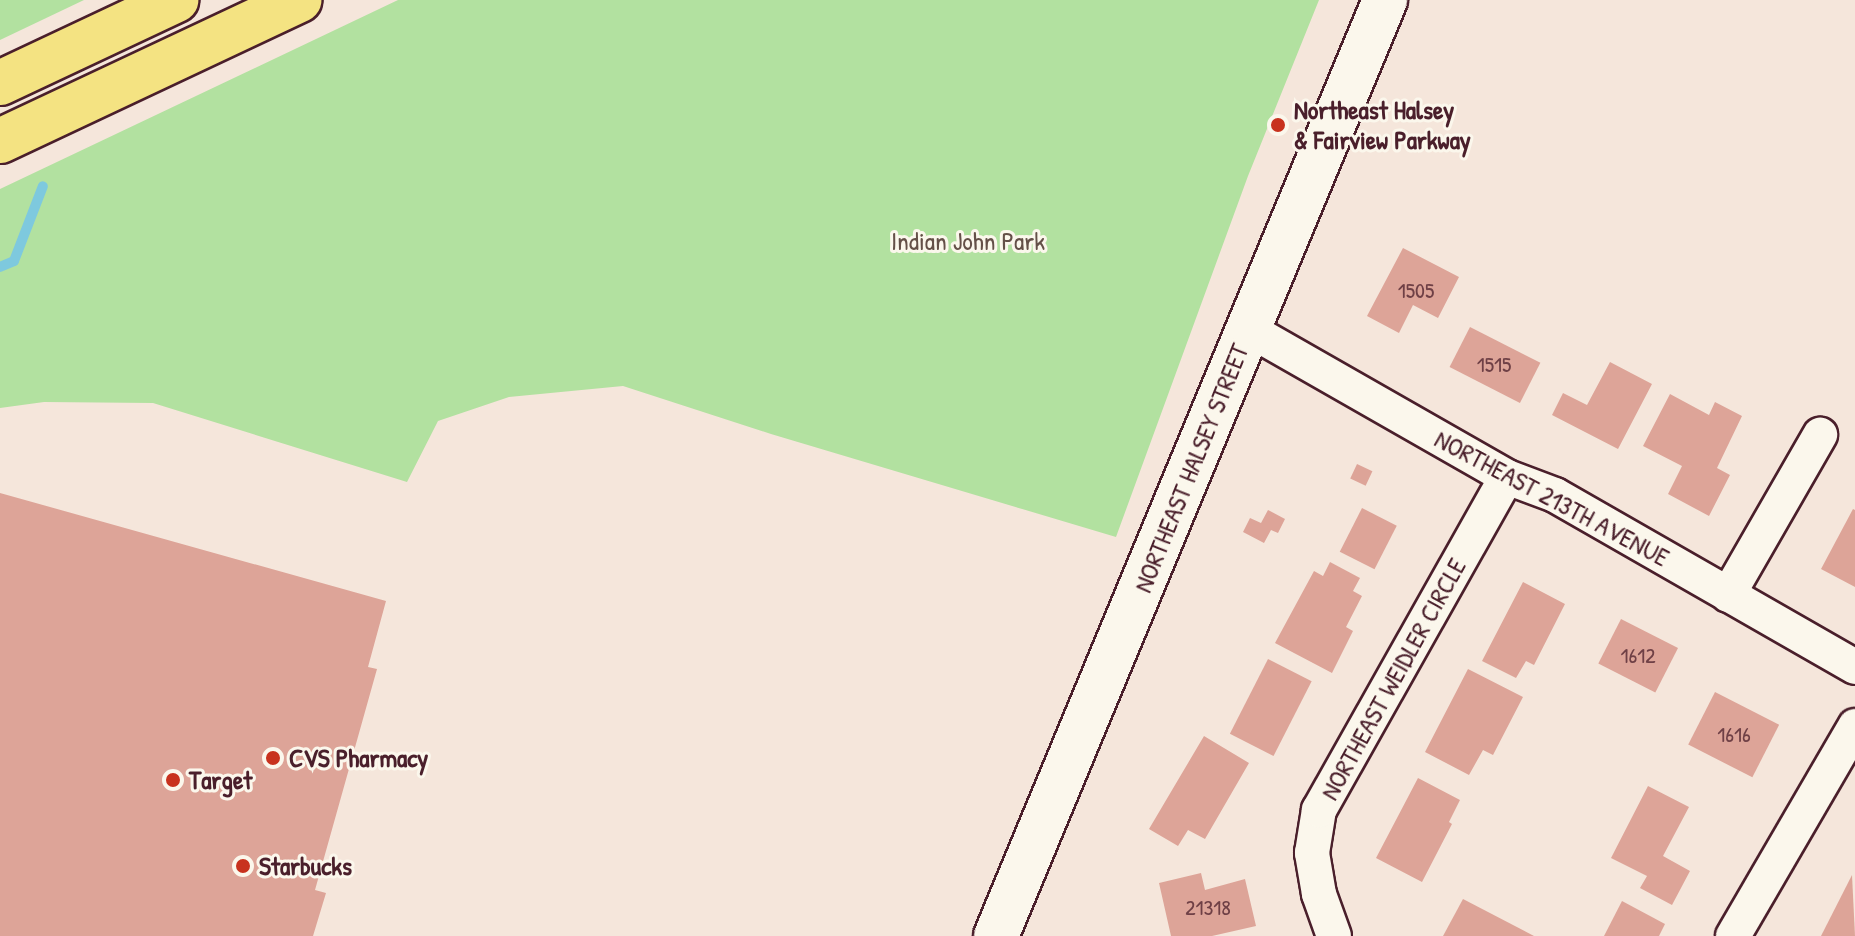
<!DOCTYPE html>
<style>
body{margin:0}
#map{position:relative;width:1855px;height:936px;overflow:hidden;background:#f5e6db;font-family:"Patrick Hand",sans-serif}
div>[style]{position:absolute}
.green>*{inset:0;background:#b2e1a0}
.stream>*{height:10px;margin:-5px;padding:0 5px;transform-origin:5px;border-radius:5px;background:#7ec9de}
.building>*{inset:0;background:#dda498;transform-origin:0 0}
.roads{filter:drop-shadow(2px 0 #4a1f2b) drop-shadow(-2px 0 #4a1f2b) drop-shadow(0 2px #4a1f2b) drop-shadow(0 -2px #4a1f2b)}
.street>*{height:34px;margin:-17px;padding:0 17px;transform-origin:17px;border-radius:17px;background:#fbf7ec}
.secondary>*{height:44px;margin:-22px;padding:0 22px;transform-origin:22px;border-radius:22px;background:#fbf7ec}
.primary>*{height:44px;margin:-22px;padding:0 22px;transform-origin:22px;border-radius:22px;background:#f4e382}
.dots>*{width:22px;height:22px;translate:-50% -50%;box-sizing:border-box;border:4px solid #fbf7ec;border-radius:50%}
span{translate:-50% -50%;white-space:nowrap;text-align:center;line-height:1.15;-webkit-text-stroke:6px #fbf7ec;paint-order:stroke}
.number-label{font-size:22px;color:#6f4046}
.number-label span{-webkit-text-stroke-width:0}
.poi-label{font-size:26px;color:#4a1f2b;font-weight:700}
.left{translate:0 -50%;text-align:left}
.park-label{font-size:26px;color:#645048}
.street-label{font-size:26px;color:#4a1f2b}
</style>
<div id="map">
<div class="green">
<i style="clip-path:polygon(0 0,84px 0,0 40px)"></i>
<i style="clip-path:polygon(398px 0,1319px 0,1248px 176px,1116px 537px,771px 434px,623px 386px,509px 397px,438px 421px,407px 482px,153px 403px,44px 402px,0 408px,0 189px)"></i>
</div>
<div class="stream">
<i style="left:0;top:267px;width:15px;rotate:-23deg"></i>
<i style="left:14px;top:261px;width:80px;rotate:-68.9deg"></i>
</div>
<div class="building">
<i style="clip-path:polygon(1403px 248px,1459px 277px,1438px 318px,1413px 305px,1399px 333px,1367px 316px)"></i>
<i style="left:1470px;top:327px;width:79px;height:45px;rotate:27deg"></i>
<i style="clip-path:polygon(1610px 362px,1652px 384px,1618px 449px,1552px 415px,1563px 393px,1587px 405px)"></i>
<i style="clip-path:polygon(1670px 394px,1709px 415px,1715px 402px,1742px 416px,1717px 468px,1730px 475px,1709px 516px,1668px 494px,1682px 466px,1643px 446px)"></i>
<i style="left:1357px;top:464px;width:17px;height:16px;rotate:25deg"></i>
<i style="clip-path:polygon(0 493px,386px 601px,368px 667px,377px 669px,315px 890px,326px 893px,313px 936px,0 936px)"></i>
<i style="left:1362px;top:508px;width:39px;height:49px;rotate:27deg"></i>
<i style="clip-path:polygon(1853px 509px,1855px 510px,1855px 587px,1821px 569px)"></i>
<i style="clip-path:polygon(1268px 510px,1285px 519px,1278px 533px,1271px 530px,1264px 543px,1243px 532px,1250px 518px,1261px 523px)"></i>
<i style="clip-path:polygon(1330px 562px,1360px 578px,1353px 591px,1362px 596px,1346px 627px,1353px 631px,1332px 673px,1275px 643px,1314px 571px,1323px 576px)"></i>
<i style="clip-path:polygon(1523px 582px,1565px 604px,1534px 665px,1526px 661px,1516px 678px,1482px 661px)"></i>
<i style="left:1621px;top:619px;width:64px;height:50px;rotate:27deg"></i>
<i style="left:1268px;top:659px;width:49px;height:84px;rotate:27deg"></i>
<i style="clip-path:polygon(1468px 669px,1523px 697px,1493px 755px,1483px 750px,1469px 775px,1425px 752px)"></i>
<i style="left:1715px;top:692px;width:72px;height:59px;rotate:27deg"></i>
<i style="clip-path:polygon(1204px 736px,1249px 763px,1205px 839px,1188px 830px,1178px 846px,1149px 829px)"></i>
<i style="clip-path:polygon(1418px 778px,1460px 800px,1449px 822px,1452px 824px,1422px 882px,1376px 858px)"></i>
<i style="clip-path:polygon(1648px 786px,1689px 807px,1663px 856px,1690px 871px,1672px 905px,1640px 888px,1647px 876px,1611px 858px)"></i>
<i style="clip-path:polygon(1201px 873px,1205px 890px,1245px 879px,1256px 926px,1212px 936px,1171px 936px,1159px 883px)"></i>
<i style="clip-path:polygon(1852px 875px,1855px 936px,1821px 936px)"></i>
<i style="clip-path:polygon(1463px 899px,1534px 936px,1443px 936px)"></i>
<i style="clip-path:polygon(1622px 901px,1665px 924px,1659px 936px,1604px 936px)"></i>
</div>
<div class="roads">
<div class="street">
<i style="left:1248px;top:329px;width:298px;rotate:29.7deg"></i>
<i style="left:1507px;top:477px;width:51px;rotate:20.6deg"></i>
<i style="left:1555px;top:495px;width:346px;rotate:29.8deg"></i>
<i style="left:1728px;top:595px;width:185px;rotate:-60.1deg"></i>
<i style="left:1334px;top:936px;width:45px;rotate:-109.7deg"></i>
<i style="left:1319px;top:894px;width:42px;rotate:-99.7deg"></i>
<i style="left:1312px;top:853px;width:44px;rotate:-80.8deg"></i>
<i style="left:1319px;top:810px;width:382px;rotate:-60.6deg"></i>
<i style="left:1733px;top:936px;width:243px;rotate:-59.8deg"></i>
</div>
<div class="secondary">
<i style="left:996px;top:936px;width:1014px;rotate:-67.43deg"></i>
</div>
<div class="primary">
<i style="left:0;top:83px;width:195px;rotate:-25.2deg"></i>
<i style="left:0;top:141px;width:331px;rotate:-25.2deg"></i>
</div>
</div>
<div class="dots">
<i style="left:1278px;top:125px;background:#c8321e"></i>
<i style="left:273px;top:758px;background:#c8321e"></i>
<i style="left:173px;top:780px;background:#c8321e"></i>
<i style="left:243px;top:866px;background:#c8321e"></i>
</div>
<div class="number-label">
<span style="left:1416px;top:291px">1505</span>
<span style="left:1494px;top:365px">1515</span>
<span style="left:1638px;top:656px">1612</span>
<span style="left:1734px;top:735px">1616</span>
<span style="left:1208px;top:908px">21318</span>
</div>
<div class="poi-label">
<span class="left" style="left:1294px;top:125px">Northeast Halsey<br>&amp; Fairview Parkway</span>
<span class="left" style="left:289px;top:758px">CVS Pharmacy</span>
<span class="left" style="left:189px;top:780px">Target</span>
<span class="left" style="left:259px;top:866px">Starbucks</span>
</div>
<div class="park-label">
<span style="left:968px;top:241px">Indian John Park</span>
</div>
<div class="street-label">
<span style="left:1191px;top:468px;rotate:-68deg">NORTHEAST HALSEY STREET</span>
<span style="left:1552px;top:498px;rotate:28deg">NORTHEAST 213TH AVENUE</span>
<span style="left:1393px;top:679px;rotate:-61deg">NORTHEAST WEIDLER CIRCLE</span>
</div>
</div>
